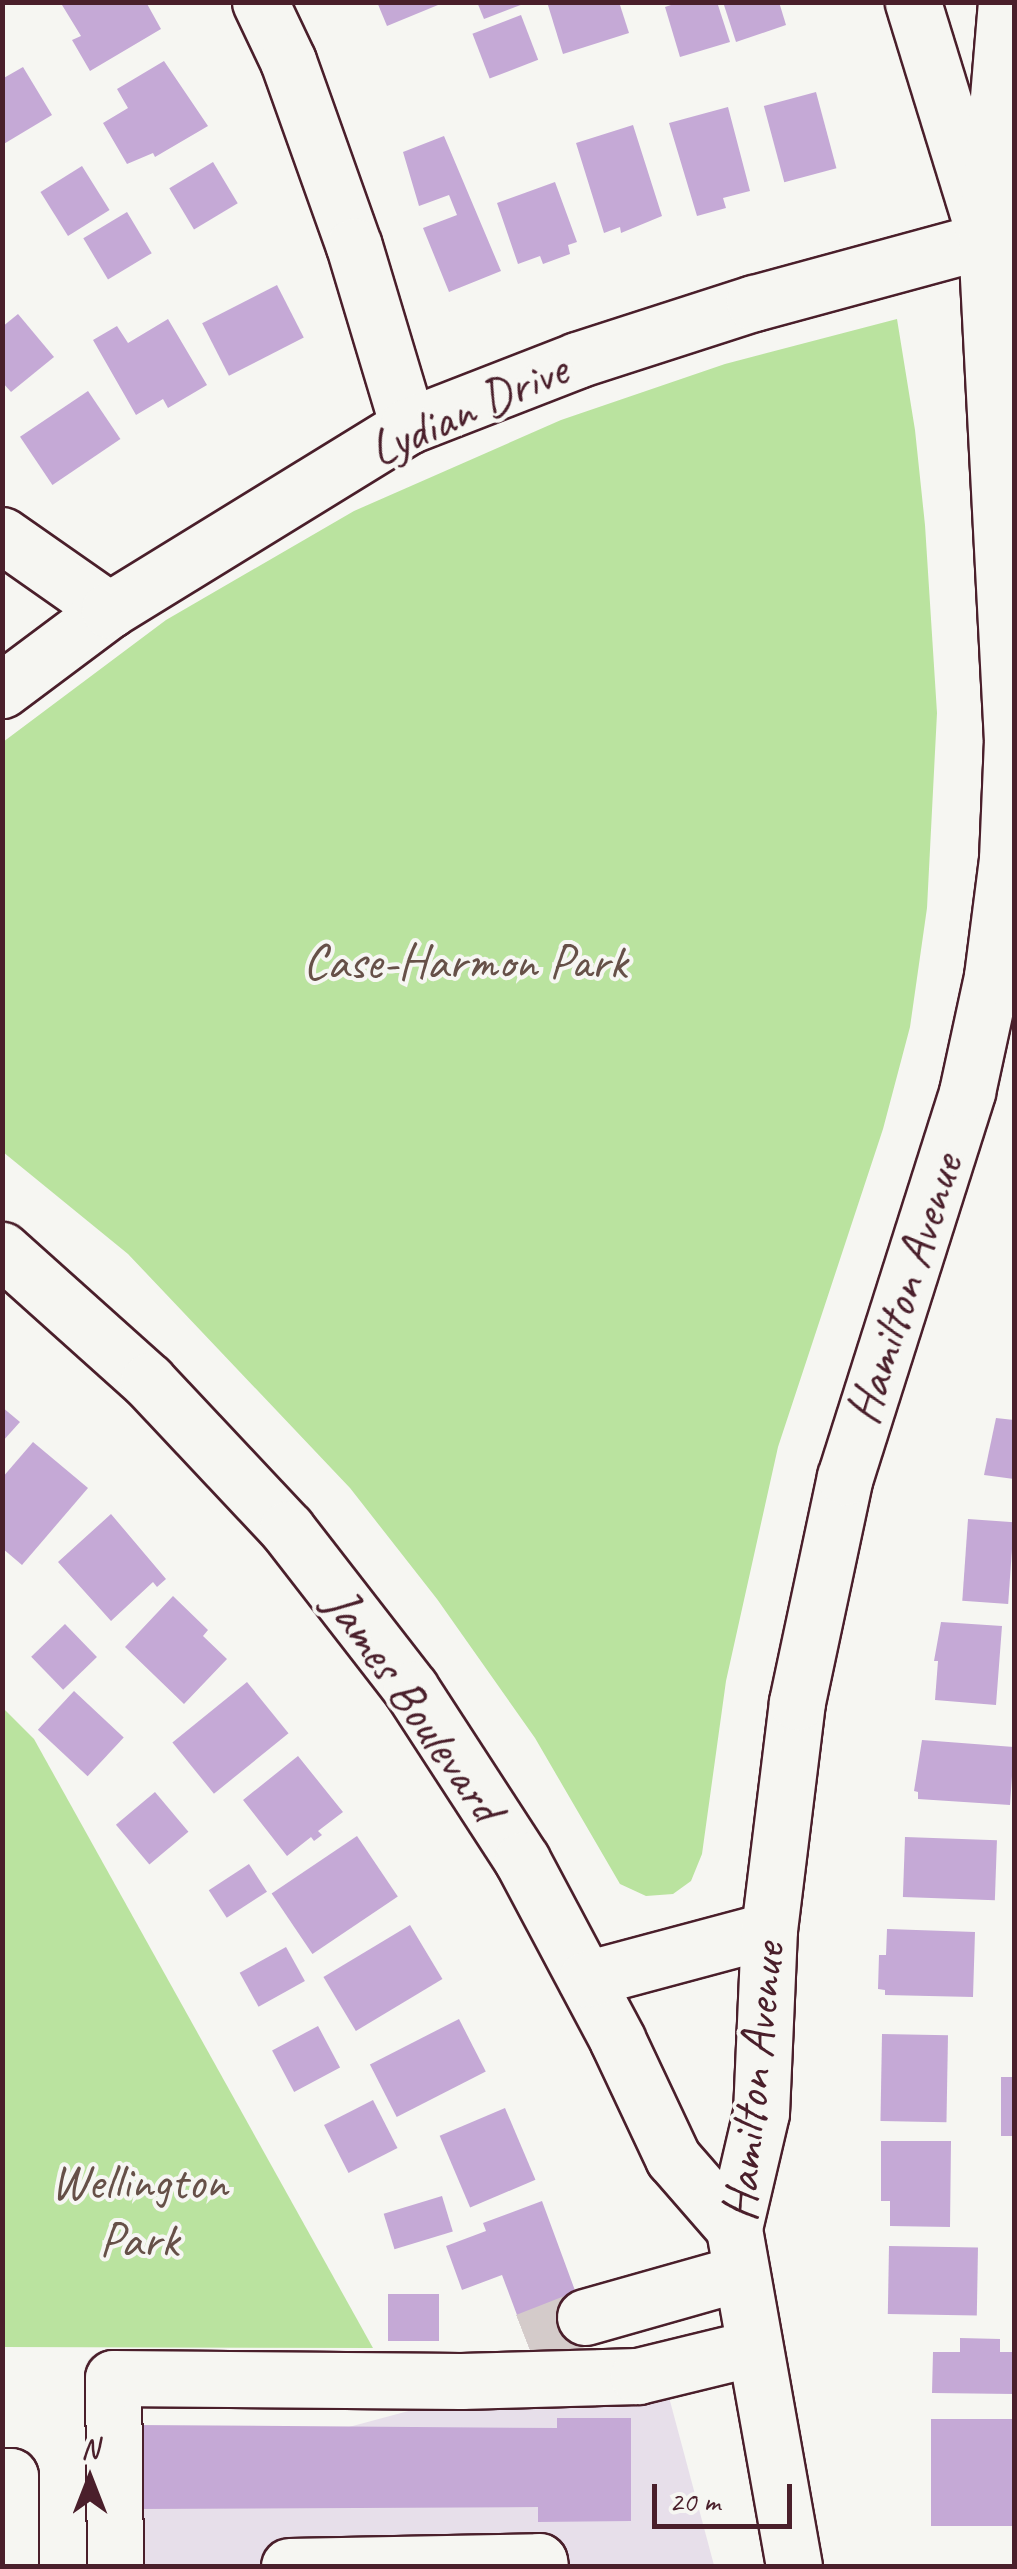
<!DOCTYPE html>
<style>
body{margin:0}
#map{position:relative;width:1017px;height:2569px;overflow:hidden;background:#f6f6f2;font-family:Caveat,sans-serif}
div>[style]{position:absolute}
.built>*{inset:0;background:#e7dfea;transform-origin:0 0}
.green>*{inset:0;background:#bae39f}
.building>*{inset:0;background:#c5a9d6;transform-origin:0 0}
.minor-tunnel>*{height:55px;margin-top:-27.5px;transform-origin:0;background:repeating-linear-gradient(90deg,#d4cbca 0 55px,transparent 0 83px)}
.roads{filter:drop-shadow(2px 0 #4a1f2b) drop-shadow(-2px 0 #4a1f2b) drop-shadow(0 2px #4a1f2b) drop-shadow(0 -2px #4a1f2b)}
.minor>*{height:55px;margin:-27.5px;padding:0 27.5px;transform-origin:27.5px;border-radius:27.5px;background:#f6f6f2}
span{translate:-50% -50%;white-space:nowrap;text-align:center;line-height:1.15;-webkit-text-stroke:8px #f6f6f2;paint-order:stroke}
.street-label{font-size:50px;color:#4a1f2b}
.park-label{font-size:50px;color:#665048}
.frame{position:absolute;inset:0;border:5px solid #4a1f2b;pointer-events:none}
.north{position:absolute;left:40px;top:2429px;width:100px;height:100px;-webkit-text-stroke:8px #f6f6f2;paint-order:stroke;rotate:0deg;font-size:28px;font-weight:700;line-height:40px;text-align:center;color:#4a1f2b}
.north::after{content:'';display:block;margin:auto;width:35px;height:45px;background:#4a1f2b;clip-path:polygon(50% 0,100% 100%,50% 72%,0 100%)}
.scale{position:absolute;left:652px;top:2484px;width:140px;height:45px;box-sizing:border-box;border:5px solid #4a1f2b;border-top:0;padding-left:12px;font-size:30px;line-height:35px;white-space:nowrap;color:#4a1f2b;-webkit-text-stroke:8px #f6f6f2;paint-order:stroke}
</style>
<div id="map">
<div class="built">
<i style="left:655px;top:2345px;width:228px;height:573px;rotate:75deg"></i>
</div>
<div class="green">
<i style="clip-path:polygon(897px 319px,915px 430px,925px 525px,937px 713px,927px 908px,910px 1027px,883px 1129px,778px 1447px,726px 1681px,702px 1854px,691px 1881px,673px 1894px,646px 1896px,620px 1884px,535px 1738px,437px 1599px,350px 1488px,128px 1254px,3px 1152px,3px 742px,166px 620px,354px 511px,561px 420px,725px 364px)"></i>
<i style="clip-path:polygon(3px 1708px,34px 1739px,373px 2348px,3px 2347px)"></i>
</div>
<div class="building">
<i style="clip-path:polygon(65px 2px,146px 2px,161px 29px,90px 71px,72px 40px,81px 36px,62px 5px)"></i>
<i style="clip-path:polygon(377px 2px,437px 2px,438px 5px,387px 26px)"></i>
<i style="clip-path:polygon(477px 2px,526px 2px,526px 3px,484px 19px)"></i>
<i style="clip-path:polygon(547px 2px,619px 2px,629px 33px,563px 54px)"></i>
<i style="clip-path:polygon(680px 2px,717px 2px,730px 42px,680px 57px,665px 7px)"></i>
<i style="clip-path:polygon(723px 2px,779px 2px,786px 25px,736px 42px)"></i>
<i style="left:521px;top:15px;width:48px;height:52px;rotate:69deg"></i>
<i style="clip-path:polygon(164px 61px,208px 126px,155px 157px,153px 153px,127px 164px,103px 123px,128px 108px,117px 89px)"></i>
<i style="clip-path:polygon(23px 67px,52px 115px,2px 145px,2px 79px)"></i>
<i style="left:816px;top:92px;width:79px;height:54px;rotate:75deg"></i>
<i style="clip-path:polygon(728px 107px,750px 191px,723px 198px,726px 208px,697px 216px,669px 123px)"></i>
<i style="clip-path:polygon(633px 125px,662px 216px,621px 233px,620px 227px,604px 233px,576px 143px)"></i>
<i style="clip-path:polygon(444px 136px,501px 271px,449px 292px,423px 228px,457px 215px,449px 195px,419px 206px,403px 152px)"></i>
<i style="left:213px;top:162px;width:48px;height:51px;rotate:59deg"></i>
<i style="left:82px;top:166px;width:52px;height:49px;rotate:58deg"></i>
<i style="clip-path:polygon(555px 182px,577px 242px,568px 245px,570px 254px,543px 264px,540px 256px,518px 264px,497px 203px)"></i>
<i style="left:127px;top:212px;width:48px;height:51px;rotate:59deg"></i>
<i style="left:277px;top:285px;width:59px;height:84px;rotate:63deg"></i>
<i style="clip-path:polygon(18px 314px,54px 357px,11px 392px,2px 382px,2px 327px)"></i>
<i style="clip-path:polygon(168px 319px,207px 385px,168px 408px,163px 399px,136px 415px,93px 340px,117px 326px,128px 343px)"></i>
<i style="left:88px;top:391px;width:58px;height:82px;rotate:56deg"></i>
<i style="clip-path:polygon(2px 1407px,20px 1422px,2px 1442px)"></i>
<i style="clip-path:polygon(996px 1418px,1014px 1420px,1014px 1479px,984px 1475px)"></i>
<i style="clip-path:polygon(33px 1442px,88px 1488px,22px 1565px,2px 1548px,2px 1478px)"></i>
<i style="clip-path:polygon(111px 1514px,166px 1579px,157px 1587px,153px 1582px,111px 1621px,58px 1562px)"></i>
<i style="left:968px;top:1519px;width:46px;height:82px;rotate:4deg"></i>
<i style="clip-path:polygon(173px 1596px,208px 1630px,203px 1636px,227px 1659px,184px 1704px,125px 1647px)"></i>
<i style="clip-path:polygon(941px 1622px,1002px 1626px,996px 1705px,935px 1700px,938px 1661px,934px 1661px)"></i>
<i style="left:65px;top:1624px;width:46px;height:47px;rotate:46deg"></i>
<i style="left:247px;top:1682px;width:66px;height:96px;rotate:51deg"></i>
<i style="left:74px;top:1691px;width:68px;height:53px;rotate:43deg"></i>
<i style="clip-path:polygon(922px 1740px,1014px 1747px,1010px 1805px,918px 1799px,918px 1792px,914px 1791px)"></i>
<i style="clip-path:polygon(298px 1756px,343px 1812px,318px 1831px,322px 1835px,314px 1841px,311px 1837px,287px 1856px,243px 1800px)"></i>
<i style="left:155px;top:1792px;width:52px;height:51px;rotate:50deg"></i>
<i style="left:357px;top:1836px;width:73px;height:103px;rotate:56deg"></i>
<i style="left:905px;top:1837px;width:92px;height:60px;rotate:2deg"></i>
<i style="left:249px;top:1864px;width:33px;height:48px;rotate:57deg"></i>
<i style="left:410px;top:1925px;width:63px;height:101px;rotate:59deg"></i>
<i style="clip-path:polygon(887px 1929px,975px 1932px,973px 1997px,885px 1995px,885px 1990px,878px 1989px,879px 1955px,886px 1955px)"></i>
<i style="left:286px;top:1947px;width:39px;height:53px;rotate:61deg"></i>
<i style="left:459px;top:2019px;width:59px;height:100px;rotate:63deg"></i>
<i style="left:318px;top:2026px;width:47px;height:52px;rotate:62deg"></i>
<i style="left:882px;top:2034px;width:66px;height:87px;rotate:1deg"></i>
<i style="left:1001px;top:2077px;width:13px;height:59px"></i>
<i style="left:373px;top:2100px;width:54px;height:55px;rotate:63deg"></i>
<i style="left:505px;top:2108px;width:78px;height:71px;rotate:67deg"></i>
<i style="clip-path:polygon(881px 2141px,951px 2141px,950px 2227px,890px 2226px,890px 2201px,881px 2201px)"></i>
<i style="left:442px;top:2196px;width:37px;height:61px;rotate:73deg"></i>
<i style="clip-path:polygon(542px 2201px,594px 2342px,532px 2355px,502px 2275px,462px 2290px,446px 2246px,486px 2231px,483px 2223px)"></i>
<i style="left:889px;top:2246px;width:89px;height:68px;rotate:1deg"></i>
<i style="left:388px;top:2294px;width:51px;height:47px"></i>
<i style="clip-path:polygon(960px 2338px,1000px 2339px,1000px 2352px,1014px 2352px,1014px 2394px,932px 2393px,933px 2352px,960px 2352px)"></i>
<i style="clip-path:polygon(557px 2418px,631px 2418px,631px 2521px,538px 2522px,538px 2507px,135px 2509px,134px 2425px,557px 2428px)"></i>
<i style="left:931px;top:2419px;width:83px;height:107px"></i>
</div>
<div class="minor-tunnel">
<i style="left:526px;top:2340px;width:63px;rotate:-21.3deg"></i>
</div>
<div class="roads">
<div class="minor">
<i style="left:260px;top:2px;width:65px;rotate:64.6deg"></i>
<i style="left:288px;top:61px;width:196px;rotate:70.4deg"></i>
<i style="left:354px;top:246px;width:188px;rotate:73.3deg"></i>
<i style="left:2px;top:535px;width:131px;rotate:35deg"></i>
<i style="left:2px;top:690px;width:134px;rotate:-36.8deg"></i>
<i style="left:109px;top:610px;width:351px;rotate:-31.6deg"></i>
<i style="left:408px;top:426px;width:181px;rotate:-21.3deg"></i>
<i style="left:577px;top:360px;width:186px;rotate:-17.9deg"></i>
<i style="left:754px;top:303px;width:240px;rotate:-15.2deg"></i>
<i style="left:986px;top:240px;width:249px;rotate:-107.1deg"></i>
<i style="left:2px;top:1250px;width:196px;rotate:41.9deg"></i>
<i style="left:148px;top:1381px;width:203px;rotate:46.8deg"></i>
<i style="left:287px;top:1529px;width:202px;rotate:52.2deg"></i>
<i style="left:411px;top:1689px;width:204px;rotate:57deg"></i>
<i style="left:522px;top:1860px;width:203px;rotate:62deg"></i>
<i style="left:617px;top:2039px;width:132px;rotate:64.8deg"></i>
<i style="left:673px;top:2158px;width:93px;rotate:48.9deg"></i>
<i style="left:586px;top:1979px;width:189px;rotate:-15deg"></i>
<i style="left:585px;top:2317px;width:161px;rotate:-15.8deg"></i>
<i style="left:2px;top:2476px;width:8px"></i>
<i style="left:10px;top:2476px;width:90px;rotate:90deg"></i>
<i style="left:115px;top:2566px;width:188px;rotate:-90.6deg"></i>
<i style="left:113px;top:2378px;width:348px;rotate:0.5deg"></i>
<i style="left:461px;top:2381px;width:177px;rotate:-1.6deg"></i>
<i style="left:638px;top:2376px;width:118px;rotate:-13.7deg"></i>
<i style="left:289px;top:2566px;width:250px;rotate:-1.1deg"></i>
<i style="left:539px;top:2561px;width:5px;rotate:79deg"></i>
<i style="left:794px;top:2566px;width:343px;rotate:-100.1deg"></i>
<i style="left:734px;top:2228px;width:118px;rotate:-76.8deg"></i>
<i style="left:761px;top:2113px;width:183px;rotate:-87.5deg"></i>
<i style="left:769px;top:1930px;width:230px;rotate:-83deg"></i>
<i style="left:797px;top:1702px;width:230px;rotate:-78deg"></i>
<i style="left:845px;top:1477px;width:404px;rotate:-72.4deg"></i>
<i style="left:967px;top:1092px;width:119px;rotate:-77.8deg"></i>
<i style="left:992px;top:976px;width:118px;rotate:-82.7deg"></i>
<i style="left:1007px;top:859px;width:118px;rotate:-87.6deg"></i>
<i style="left:1012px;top:741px;width:502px;rotate:-92.97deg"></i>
<i style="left:986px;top:240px;width:239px;rotate:-85.2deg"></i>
</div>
</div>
<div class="street-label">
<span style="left:468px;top:409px;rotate:-24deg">Lydian Drive</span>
<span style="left:904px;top:1289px;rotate:-72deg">Hamilton Avenue</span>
<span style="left:414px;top:1705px;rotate:55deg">James Boulevard</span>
<span style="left:753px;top:2082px;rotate:-84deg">Hamilton Avenue</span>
</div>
<div class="park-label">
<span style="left:465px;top:962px">Case-Harmon Park</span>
<span style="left:139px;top:2210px">Wellington<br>Park</span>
</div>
<div class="frame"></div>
<div class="north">N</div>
<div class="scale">20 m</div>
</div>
